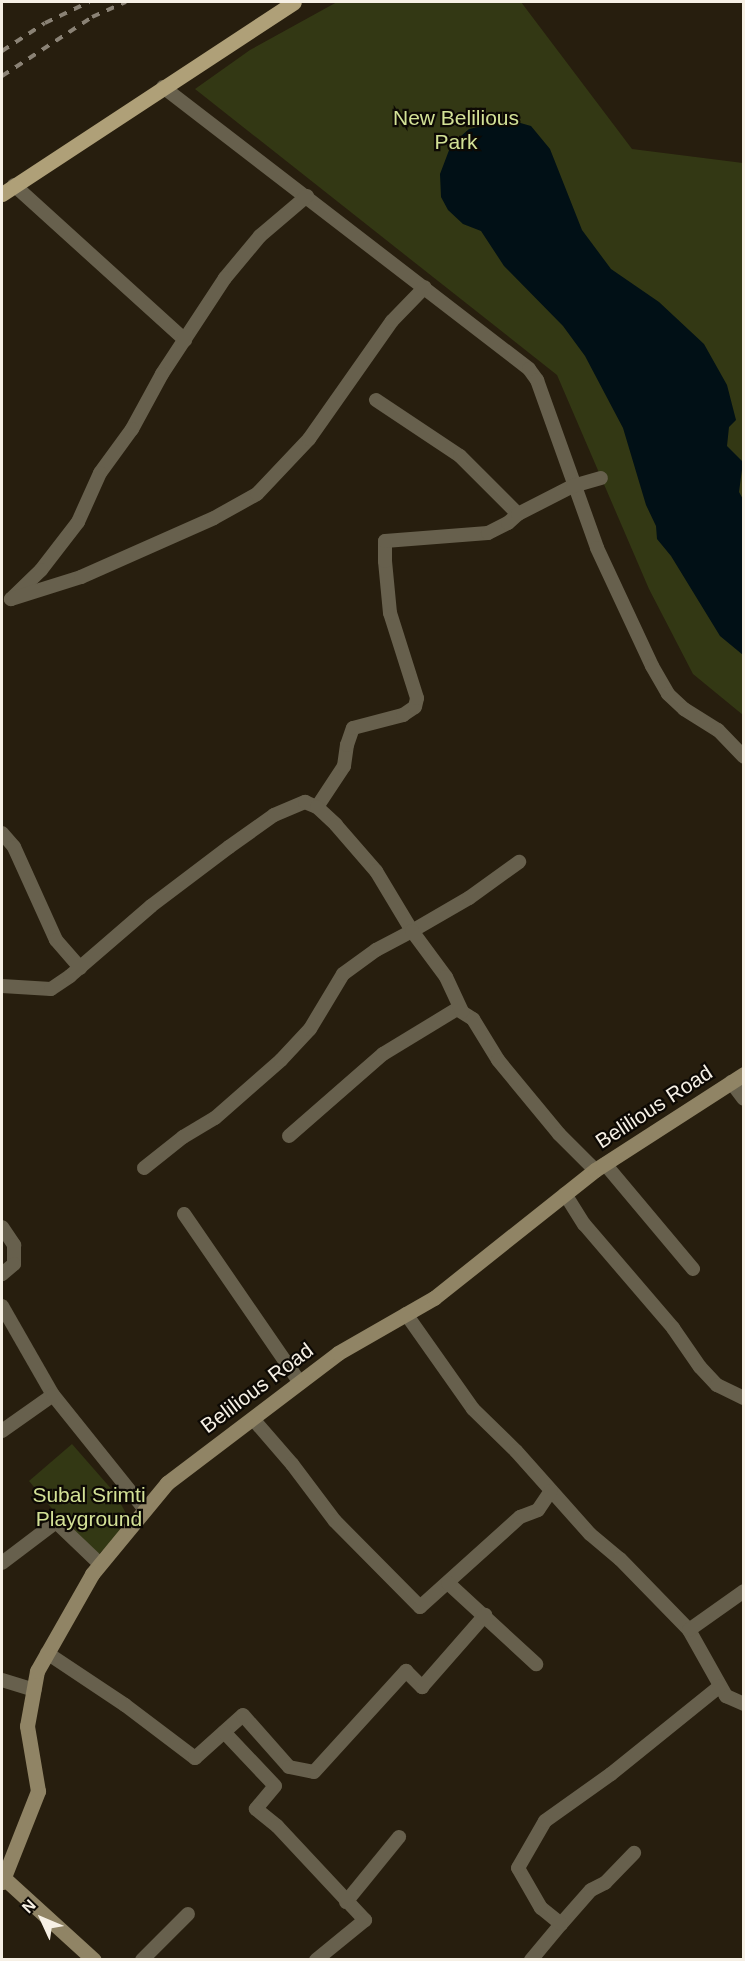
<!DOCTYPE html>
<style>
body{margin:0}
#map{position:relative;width:745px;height:1961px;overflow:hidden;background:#271e0e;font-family:Arial,sans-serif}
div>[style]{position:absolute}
.green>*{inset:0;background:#333814}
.water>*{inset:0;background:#011016}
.street>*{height:14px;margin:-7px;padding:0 7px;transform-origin:7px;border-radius:7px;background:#67604d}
.secondary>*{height:15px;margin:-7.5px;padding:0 7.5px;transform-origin:7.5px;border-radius:7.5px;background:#908465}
.primary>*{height:15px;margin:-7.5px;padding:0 7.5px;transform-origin:7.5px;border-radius:7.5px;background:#afa078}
.rail>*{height:4px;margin-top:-2px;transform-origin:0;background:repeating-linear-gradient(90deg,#8a8275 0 8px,transparent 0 16px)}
span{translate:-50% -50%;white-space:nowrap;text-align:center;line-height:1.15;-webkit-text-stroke:4.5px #0d0904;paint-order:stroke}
.park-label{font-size:21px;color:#d3e196}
.street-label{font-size:21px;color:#f6f0e5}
.frame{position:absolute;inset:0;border:3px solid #f6f0e5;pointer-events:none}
.north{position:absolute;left:12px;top:1889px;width:60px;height:60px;-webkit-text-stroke:4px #0d0904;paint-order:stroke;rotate:314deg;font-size:16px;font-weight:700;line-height:24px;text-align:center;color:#f6f0e5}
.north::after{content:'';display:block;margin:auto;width:21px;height:27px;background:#f6f0e5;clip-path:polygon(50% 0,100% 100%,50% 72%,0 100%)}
</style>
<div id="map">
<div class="green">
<i style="clip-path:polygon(337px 2px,521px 2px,632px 149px,743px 163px,743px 715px,693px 674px,649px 589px,557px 375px,195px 89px,250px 50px)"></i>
<i style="clip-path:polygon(72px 1444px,114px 1492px,131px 1522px,94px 1559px,29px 1481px)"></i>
</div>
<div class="water">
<i style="clip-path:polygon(510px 120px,531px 126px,550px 149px,582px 230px,611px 269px,659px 302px,704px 344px,727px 385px,736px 420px,729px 427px,727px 446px,743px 462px,739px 492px,744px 501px,743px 655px,720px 636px,671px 556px,657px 539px,656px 526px,646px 505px,623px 428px,585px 356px,563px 326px,504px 266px,481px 231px,463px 224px,448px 210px,441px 197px,440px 174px,451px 145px,469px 129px)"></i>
</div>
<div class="street">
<i style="left:163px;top:87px;width:462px;rotate:37.6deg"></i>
<i style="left:529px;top:369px;width:14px;rotate:54deg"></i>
<i style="left:537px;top:380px;width:178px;rotate:70.3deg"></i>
<i style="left:597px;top:548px;width:130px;rotate:65deg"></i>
<i style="left:652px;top:666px;width:32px;rotate:60deg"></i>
<i style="left:668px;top:694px;width:22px;rotate:43deg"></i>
<i style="left:684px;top:709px;width:40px;rotate:32deg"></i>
<i style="left:718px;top:730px;width:37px;rotate:46deg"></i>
<i style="left:14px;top:185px;width:231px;rotate:42.2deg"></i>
<i style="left:307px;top:196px;width:62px;rotate:139.6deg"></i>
<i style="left:260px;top:236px;width:55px;rotate:129.8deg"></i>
<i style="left:225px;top:278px;width:115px;rotate:123.3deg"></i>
<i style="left:162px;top:374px;width:63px;rotate:118.6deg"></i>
<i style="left:132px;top:429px;width:54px;rotate:126deg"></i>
<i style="left:100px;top:473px;width:54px;rotate:114.2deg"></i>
<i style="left:78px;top:522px;width:61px;rotate:127.6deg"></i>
<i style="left:41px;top:570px;width:42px;rotate:136deg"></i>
<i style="left:11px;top:599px;width:73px;rotate:-17.4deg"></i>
<i style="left:81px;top:577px;width:145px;rotate:-23.9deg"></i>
<i style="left:214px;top:518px;width:49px;rotate:-29.2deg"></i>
<i style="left:257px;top:494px;width:76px;rotate:-46.6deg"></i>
<i style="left:309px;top:439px;width:144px;rotate:-54.9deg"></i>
<i style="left:392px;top:321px;width:47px;rotate:-45.9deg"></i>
<i style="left:376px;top:400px;width:101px;rotate:33.7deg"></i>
<i style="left:460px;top:456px;width:82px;rotate:45deg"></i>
<i style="left:317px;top:807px;width:49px;rotate:-56.6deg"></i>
<i style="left:344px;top:766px;width:21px;rotate:-82deg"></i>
<i style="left:347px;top:745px;width:18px;rotate:-71deg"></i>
<i style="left:353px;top:728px;width:52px;rotate:-14.6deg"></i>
<i style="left:403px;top:715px;width:14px;rotate:-34deg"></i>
<i style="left:415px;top:707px;width:9px;rotate:-77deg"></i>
<i style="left:417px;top:698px;width:89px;rotate:-107.6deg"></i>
<i style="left:390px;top:613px;width:52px;rotate:-95.5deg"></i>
<i style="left:385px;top:561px;width:20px;rotate:-90deg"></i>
<i style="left:385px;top:541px;width:103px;rotate:-4.4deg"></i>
<i style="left:488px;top:533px;width:22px;rotate:-27deg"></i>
<i style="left:508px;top:523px;width:13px;rotate:-42deg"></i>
<i style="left:518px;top:514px;width:62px;rotate:-27deg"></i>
<i style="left:573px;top:486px;width:29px;rotate:-16deg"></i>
<i style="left:2px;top:833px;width:18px;rotate:49deg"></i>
<i style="left:14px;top:847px;width:102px;rotate:65.7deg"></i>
<i style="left:56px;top:940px;width:37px;rotate:49deg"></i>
<i style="left:2px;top:986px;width:49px;rotate:3.5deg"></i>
<i style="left:51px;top:989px;width:23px;rotate:-34deg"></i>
<i style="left:70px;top:976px;width:107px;rotate:-40.8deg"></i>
<i style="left:151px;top:906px;width:98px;rotate:-37.1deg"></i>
<i style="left:229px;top:847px;width:55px;rotate:-35.4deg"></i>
<i style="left:274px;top:815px;width:34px;rotate:-23deg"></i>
<i style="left:305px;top:802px;width:13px;rotate:23deg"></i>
<i style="left:317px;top:807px;width:26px;rotate:43deg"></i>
<i style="left:336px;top:825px;width:61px;rotate:49deg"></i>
<i style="left:376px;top:871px;width:70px;rotate:59deg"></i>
<i style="left:412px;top:931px;width:66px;rotate:-30.1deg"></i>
<i style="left:469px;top:898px;width:62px;rotate:-35.8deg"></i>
<i style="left:731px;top:1082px;width:21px;rotate:53deg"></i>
<i style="left:289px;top:1136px;width:125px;rotate:-41.1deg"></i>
<i style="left:383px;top:1054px;width:87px;rotate:-31.3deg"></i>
<i style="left:457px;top:1009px;width:19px;rotate:32deg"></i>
<i style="left:473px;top:1019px;width:48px;rotate:58.6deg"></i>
<i style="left:498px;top:1060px;width:96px;rotate:50.5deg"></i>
<i style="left:559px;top:1134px;width:51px;rotate:45deg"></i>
<i style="left:605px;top:1164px;width:137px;rotate:50deg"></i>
<i style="left:144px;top:1168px;width:50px;rotate:-38.5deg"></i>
<i style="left:183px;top:1137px;width:37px;rotate:-31deg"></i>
<i style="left:215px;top:1118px;width:88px;rotate:-41.3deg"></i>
<i style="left:281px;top:1060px;width:42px;rotate:-46.9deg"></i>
<i style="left:310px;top:1029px;width:64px;rotate:-59deg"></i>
<i style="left:343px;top:974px;width:41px;rotate:-36deg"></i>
<i style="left:376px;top:950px;width:41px;rotate:-27.8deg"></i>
<i style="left:412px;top:931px;width:57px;rotate:53.5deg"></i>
<i style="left:446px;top:977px;width:38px;rotate:65deg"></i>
<i style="left:565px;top:1194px;width:36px;rotate:58deg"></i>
<i style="left:584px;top:1224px;width:137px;rotate:49.4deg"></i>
<i style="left:673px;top:1328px;width:47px;rotate:55.3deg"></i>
<i style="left:700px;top:1367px;width:25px;rotate:47deg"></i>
<i style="left:717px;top:1385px;width:30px;rotate:26deg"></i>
<i style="left:184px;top:1214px;width:205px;rotate:55.5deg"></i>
<i style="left:2px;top:1227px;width:22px;rotate:56deg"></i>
<i style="left:14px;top:1245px;width:19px;rotate:90deg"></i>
<i style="left:14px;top:1264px;width:16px;rotate:140deg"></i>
<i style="left:2px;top:1306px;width:103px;rotate:60.2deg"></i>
<i style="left:406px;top:1314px;width:116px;rotate:54.8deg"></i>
<i style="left:473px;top:1409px;width:60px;rotate:44.3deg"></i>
<i style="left:516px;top:1451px;width:111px;rotate:48.3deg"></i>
<i style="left:590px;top:1534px;width:39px;rotate:40deg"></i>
<i style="left:620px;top:1559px;width:99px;rotate:45.8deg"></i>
<i style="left:689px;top:1630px;width:76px;rotate:60.7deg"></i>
<i style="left:726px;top:1696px;width:20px;rotate:24deg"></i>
<i style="left:253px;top:1419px;width:60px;rotate:49.1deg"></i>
<i style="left:292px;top:1464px;width:71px;rotate:53deg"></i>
<i style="left:335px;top:1521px;width:121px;rotate:45.3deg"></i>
<i style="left:420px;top:1607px;width:135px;rotate:-42deg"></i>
<i style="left:520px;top:1517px;width:19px;rotate:-21deg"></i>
<i style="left:538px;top:1510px;width:23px;rotate:-56deg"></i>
<i style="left:2px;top:1431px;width:62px;rotate:-35.2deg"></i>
<i style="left:53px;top:1395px;width:147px;rotate:51.3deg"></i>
<i style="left:2px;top:1563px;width:68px;rotate:-37.2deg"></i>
<i style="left:56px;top:1522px;width:61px;rotate:43.7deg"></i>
<i style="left:448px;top:1583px;width:120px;rotate:42.6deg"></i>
<i style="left:689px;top:1630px;width:67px;rotate:-35.3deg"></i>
<i style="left:47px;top:1653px;width:94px;rotate:33.7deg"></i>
<i style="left:125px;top:1705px;width:88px;rotate:37.1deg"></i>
<i style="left:195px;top:1758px;width:64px;rotate:-41.9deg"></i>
<i style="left:243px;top:1715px;width:69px;rotate:48.5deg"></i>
<i style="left:289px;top:1767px;width:25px;rotate:11deg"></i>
<i style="left:314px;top:1772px;width:137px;rotate:-47.7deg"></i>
<i style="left:406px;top:1671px;width:23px;rotate:45deg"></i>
<i style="left:422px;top:1687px;width:96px;rotate:-48.8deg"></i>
<i style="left:2px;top:1680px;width:34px;rotate:17deg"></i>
<i style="left:224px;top:1732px;width:74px;rotate:46.6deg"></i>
<i style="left:275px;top:1786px;width:30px;rotate:130deg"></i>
<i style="left:256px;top:1809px;width:27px;rotate:39deg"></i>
<i style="left:277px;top:1826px;width:129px;rotate:46.9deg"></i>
<i style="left:365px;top:1920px;width:63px;rotate:140.8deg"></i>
<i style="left:346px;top:1902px;width:84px;rotate:-50.8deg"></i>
<i style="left:561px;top:1924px;width:45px;rotate:-48.6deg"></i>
<i style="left:591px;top:1890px;width:16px;rotate:-27deg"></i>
<i style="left:605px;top:1883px;width:42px;rotate:-46deg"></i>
<i style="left:142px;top:1960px;width:65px;rotate:-45deg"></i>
<i style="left:531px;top:1960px;width:47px;rotate:-50.2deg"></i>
<i style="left:561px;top:1924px;width:26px;rotate:-141deg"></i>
<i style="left:541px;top:1908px;width:46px;rotate:-119.9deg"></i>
<i style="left:518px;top:1868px;width:54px;rotate:-60.1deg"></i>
<i style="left:545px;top:1821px;width:81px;rotate:-35.5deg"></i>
<i style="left:611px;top:1774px;width:140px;rotate:-38.9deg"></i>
</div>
<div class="secondary">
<i style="left:5px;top:1879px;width:120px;rotate:42.3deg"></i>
<i style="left:2px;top:1882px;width:98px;rotate:-68.4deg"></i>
<i style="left:38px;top:1791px;width:66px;rotate:-99.6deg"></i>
<i style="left:27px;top:1726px;width:56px;rotate:-79.7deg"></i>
<i style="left:37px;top:1671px;width:112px;rotate:-60.4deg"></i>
<i style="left:92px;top:1574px;width:118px;rotate:-50.5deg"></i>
<i style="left:167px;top:1483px;width:215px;rotate:-37.2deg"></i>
<i style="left:338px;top:1353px;width:111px;rotate:-29.8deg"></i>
<i style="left:434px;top:1298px;width:206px;rotate:-38.5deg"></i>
<i style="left:595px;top:1170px;width:177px;rotate:-32.8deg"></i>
</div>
<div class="primary">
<i style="left:2px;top:194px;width:349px;rotate:-33.3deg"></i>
</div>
<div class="rail">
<i style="left:2px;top:51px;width:51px;rotate:-33.1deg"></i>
<i style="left:45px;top:23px;width:49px;rotate:-25.5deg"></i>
<i style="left:2px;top:76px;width:108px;rotate:-33.2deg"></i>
<i style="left:92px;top:17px;width:37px;rotate:-24deg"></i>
</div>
<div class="park-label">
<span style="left:456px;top:130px">New Belilious<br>Park</span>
<span style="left:89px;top:1507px">Subal Srimti<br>Playground</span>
</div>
<div class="street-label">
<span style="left:654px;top:1107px;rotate:-33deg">Belilious Road</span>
<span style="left:257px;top:1388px;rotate:-37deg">Belilious Road</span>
</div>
<div class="frame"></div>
<div class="north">N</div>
</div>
